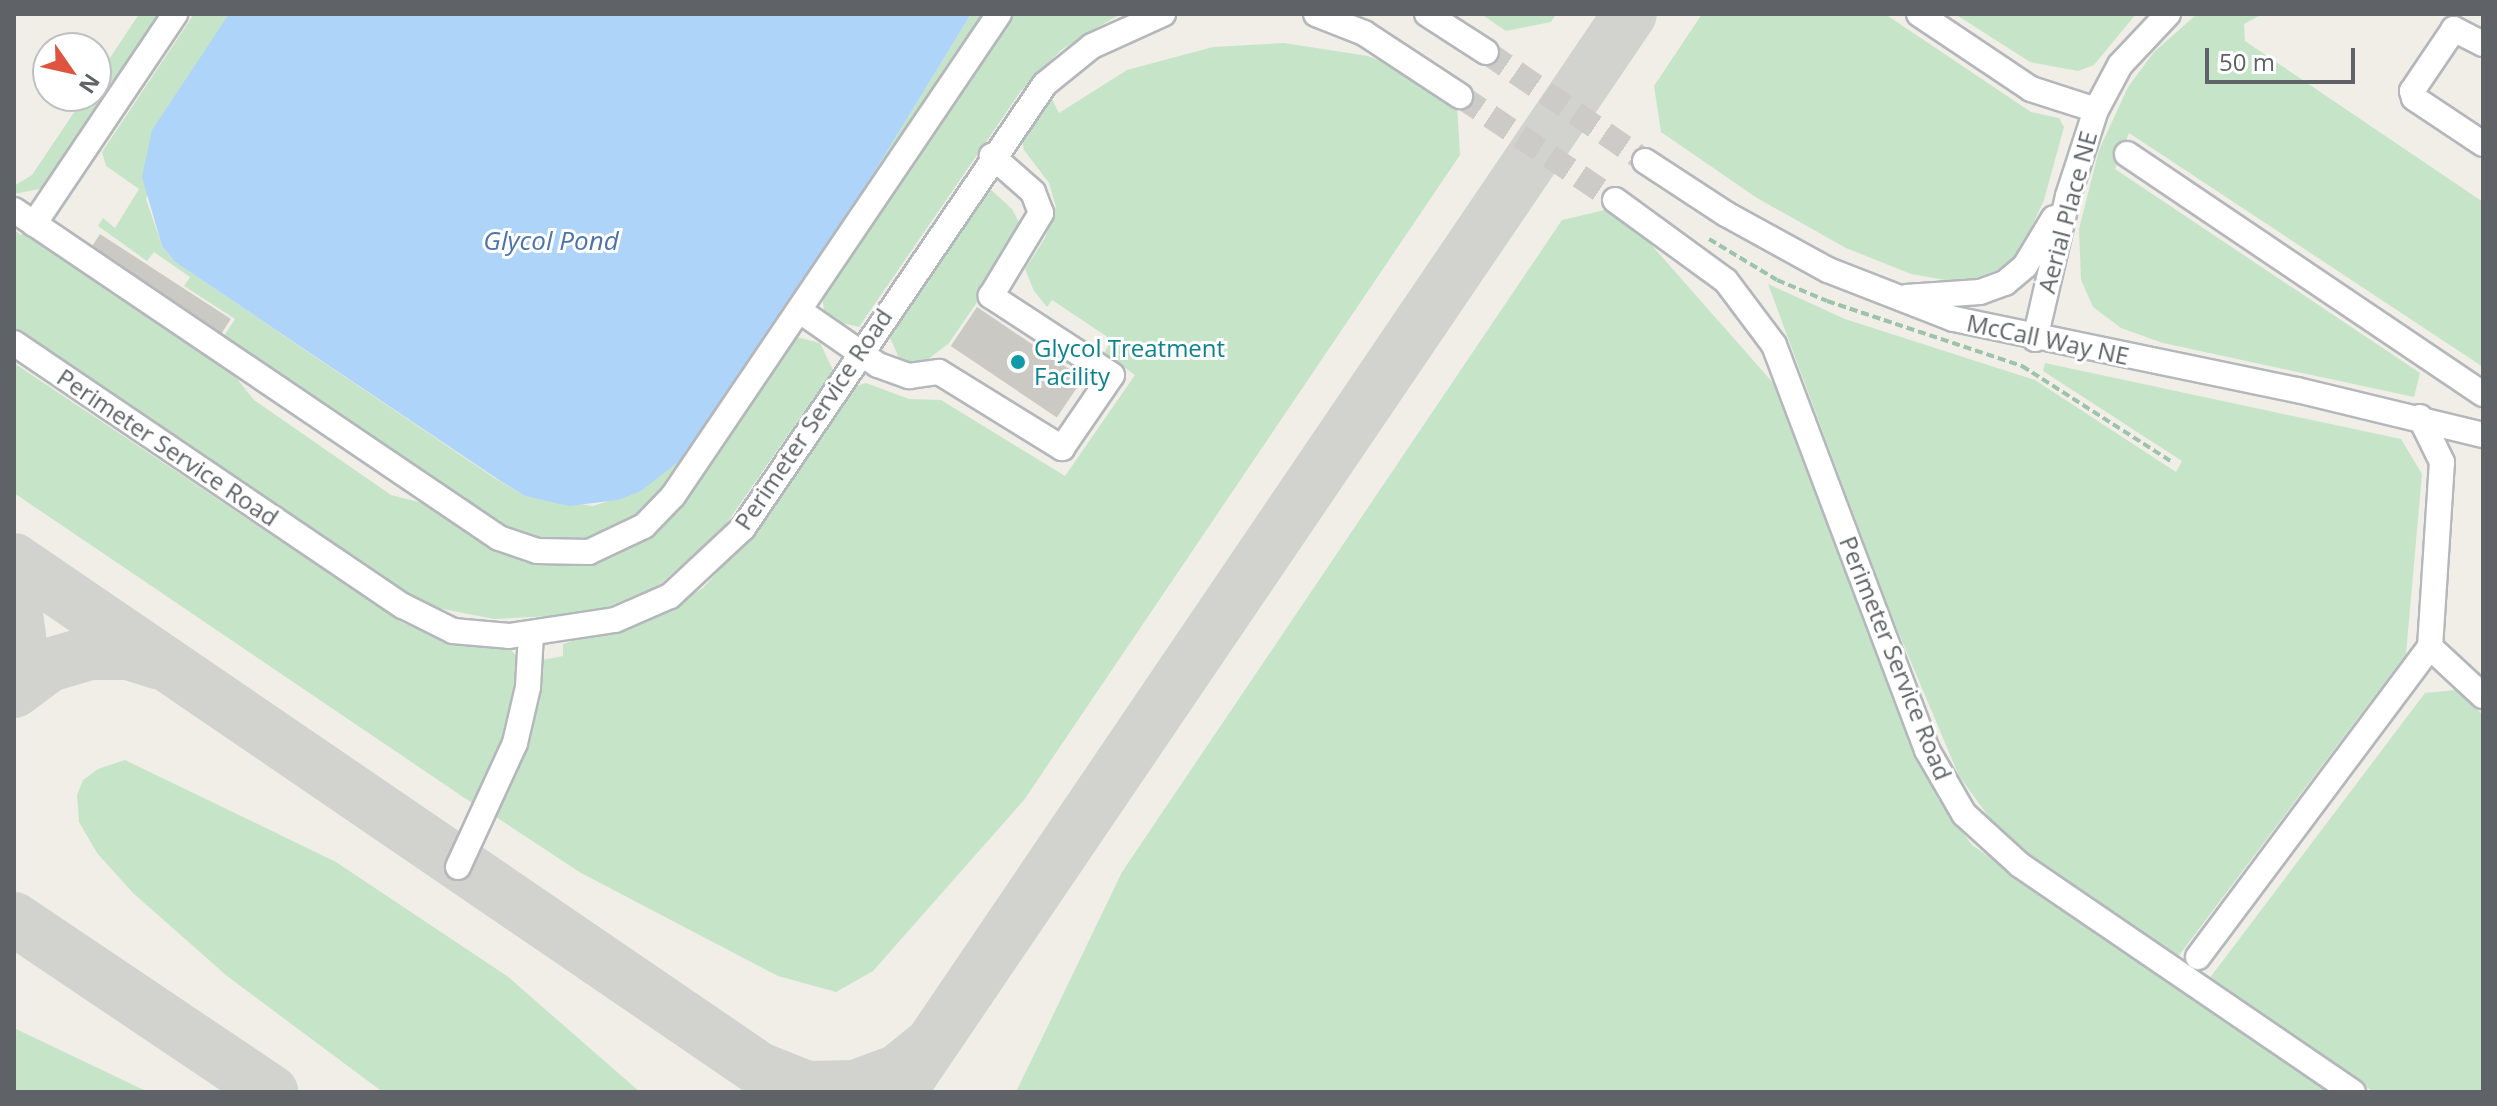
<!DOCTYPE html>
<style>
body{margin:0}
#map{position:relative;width:2497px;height:1106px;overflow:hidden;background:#f0eee7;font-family:"Open Sans",sans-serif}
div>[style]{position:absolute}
.green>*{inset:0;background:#c6e5c8}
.water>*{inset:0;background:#aed4f9}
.taxiway>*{height:54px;margin:-27px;padding:0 27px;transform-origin:27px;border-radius:27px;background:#d2d2ce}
.building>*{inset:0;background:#cbc9c4;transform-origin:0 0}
.minor-tunnel>*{height:24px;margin-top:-12px;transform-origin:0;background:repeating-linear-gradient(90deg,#cccbc7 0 24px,transparent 0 36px)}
.path>*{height:4px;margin-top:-2px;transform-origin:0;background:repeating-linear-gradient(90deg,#9ec3ab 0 8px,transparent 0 12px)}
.roads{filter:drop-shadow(2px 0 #b4b7bb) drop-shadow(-2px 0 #b4b7bb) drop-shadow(0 2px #b4b7bb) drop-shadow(0 -2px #b4b7bb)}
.minor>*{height:24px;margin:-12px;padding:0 12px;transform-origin:12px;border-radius:12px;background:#fff}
.dots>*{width:22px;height:22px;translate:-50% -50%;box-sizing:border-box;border:4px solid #fff;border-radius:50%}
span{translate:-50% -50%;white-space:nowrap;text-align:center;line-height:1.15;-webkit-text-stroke:6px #fff;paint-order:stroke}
.street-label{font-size:24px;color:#5f6266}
.culture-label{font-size:24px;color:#0d838f}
.left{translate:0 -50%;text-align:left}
.water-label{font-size:26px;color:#4b74ab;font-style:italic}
.frame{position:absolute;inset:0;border:16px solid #5f6266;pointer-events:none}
.north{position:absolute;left:32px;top:32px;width:80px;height:80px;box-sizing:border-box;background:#fff;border:2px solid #bfc0c2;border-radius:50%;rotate:124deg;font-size:22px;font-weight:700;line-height:32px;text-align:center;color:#5f6266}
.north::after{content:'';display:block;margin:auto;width:28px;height:36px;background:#de543f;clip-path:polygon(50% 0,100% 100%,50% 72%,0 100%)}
.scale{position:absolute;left:2205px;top:48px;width:150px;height:36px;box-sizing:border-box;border:4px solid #5f6266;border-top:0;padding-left:10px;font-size:24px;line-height:28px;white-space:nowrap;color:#5f6266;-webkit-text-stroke:6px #fff;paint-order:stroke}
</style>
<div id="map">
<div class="green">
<i style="clip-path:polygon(139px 14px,164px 14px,54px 177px,44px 188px,14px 194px,14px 186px,32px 175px,85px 96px,96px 96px,96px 79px)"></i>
<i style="clip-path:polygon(194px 14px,233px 14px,146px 199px,162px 246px,175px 262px,496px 479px,525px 496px,593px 506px,641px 491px,859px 197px,971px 14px,989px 14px,650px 512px,573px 547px,534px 543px,503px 530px,220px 342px,235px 319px,184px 286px,190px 277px,154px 252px,147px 261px,98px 226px,103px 218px,115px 228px,139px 189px,106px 166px,102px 152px)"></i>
<i style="clip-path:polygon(1006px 14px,1120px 14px,1061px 50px,1021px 91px,859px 327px,834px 321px,824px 310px,821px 290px)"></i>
<i style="clip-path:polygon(1481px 14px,1556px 14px,1551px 22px,1506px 31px)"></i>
<i style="clip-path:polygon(1702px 14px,1885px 14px,2031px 112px,2059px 118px,2064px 127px,2044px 200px,2019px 254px,2003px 268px,1962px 283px,1911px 274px,1846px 248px,1757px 198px,1661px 132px,1654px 86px)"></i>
<i style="clip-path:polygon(1955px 14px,2136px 14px,2094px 65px,2078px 71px,2030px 62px)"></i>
<i style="clip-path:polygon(2197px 14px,2263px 14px,2244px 24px,2245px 41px,2483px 202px,2483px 367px,2129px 133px,2115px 169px,2420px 373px,2414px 397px,2163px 343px,2121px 328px,2093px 307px,2081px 280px,2079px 229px,2099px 150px,2128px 87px,2154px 52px)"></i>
<i style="clip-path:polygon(1284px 43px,1368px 56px,1409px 73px,1457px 104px,1460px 155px,1024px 800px,873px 971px,836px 992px,778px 976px,581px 873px,496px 817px,540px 702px,542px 660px,563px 656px,563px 644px,657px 616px,703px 588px,758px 527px,851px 388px,866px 383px,909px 399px,941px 400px,1065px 476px,1135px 375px,1104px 353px,1112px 340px,1052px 300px,1047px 307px,1034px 291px,1025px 269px,1045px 238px,1056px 207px,1049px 183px,1024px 150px,1021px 136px,1051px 97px,1059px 113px,1127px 70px,1213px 47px)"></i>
<i style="clip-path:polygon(987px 186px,1012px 209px,1020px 224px,1019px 241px,949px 343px,926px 361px,910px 364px,899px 358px,888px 333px)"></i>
<i style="clip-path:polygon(1609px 209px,1633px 224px,1782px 393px,1915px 750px,1938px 799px,1972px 845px,2331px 1092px,1016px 1092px,1122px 872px,1562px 220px)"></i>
<i style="clip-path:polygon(27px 226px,223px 361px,254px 400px,391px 495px,435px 506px,495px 543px,624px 547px,784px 345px,797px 337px,820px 343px,833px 370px,724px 527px,658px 586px,590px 614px,494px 619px,438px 608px,400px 591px,14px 330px,14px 230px,21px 235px)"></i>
<i style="clip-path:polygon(1768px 284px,1845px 319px,2035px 380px,2176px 472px,2182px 461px,2043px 371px,2045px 363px,2401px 439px,2422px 474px,2406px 654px,2177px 958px,2035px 860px,1994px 824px,1959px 776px,1887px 605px)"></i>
<i style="clip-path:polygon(14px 363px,403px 623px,444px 640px,508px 646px,516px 656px,514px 701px,503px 741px,472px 803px,14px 493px)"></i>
<i style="clip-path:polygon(2456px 690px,2483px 715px,2483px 1092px,2374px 1092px,2209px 979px,2425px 693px)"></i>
<i style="clip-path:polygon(125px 760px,336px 862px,507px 976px,640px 1092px,380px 1090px,227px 976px,133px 893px,97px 853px,79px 822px,77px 795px,83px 780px,98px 769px)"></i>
<i style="clip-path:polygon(14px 1028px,148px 1092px,14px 1092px)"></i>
</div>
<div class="water">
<i style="clip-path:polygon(229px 14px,971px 14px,859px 197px,682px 459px,641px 491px,618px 500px,569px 506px,525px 496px,499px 480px,175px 262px,162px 246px,142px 177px,152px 130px)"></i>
</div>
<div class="taxiway">
<i style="left:14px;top:560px;width:943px;rotate:34.33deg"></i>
<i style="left:14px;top:600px;width:37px;rotate:82deg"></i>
<i style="left:19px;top:637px;width:36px;rotate:98deg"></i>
<i style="left:14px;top:691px;width:44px;rotate:-36.6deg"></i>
<i style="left:49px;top:665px;width:43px;rotate:-16.3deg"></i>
<i style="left:90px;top:653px;width:38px"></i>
<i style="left:128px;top:653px;width:31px;rotate:17deg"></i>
<i style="left:14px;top:919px;width:310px;rotate:33.9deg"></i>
<i style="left:762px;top:1070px;width:48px;rotate:21.8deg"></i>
<i style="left:807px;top:1088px;width:48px;rotate:-1.2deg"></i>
<i style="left:855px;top:1087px;width:46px;rotate:-20.4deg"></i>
<i style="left:898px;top:1071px;width:36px;rotate:-39deg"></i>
<i style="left:899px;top:1092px;width:1302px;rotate:-55.86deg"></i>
</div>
<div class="building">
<i style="left:100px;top:234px;width:156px;height:20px;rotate:33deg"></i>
<i style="left:977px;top:307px;width:128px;height:47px;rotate:34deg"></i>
</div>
<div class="minor-tunnel">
<i style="left:1486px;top:52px;width:193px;rotate:34.4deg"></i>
<i style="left:1460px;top:96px;width:187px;rotate:33.9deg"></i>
</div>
<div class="path">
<i style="left:1709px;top:239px;width:79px;rotate:31.1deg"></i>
<i style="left:1777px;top:280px;width:54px;rotate:22.8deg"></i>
<i style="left:1827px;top:301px;width:206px;rotate:18.4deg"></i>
<i style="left:2022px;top:366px;width:178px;rotate:32.6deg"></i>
</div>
<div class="roads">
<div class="minor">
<i style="left:1316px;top:14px;width:52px;rotate:21.6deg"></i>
<i style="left:1364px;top:33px;width:115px;rotate:33.3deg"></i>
<i style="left:1427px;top:14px;width:70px;rotate:32.8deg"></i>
<i style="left:1919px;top:14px;width:135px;rotate:33.8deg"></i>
<i style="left:2031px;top:89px;width:68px;rotate:17.9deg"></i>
<i style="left:2483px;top:44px;width:33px;rotate:-153deg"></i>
<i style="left:2454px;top:29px;width:75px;rotate:124.1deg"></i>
<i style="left:2412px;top:91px;width:7px;rotate:74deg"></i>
<i style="left:2414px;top:98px;width:83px;rotate:33.7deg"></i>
<i style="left:2127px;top:154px;width:429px;rotate:34deg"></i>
<i style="left:1645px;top:161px;width:97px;rotate:33.2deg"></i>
<i style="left:1726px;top:214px;width:116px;rotate:28.8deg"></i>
<i style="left:1828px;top:270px;width:135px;rotate:21.3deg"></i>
<i style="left:1954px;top:319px;width:350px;rotate:11.7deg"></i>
<i style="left:2297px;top:390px;width:191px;rotate:13.6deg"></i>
<i style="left:1615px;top:200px;width:137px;rotate:36.1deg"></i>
<i style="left:1726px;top:281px;width:80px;rotate:53.1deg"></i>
<i style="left:1774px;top:345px;width:433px;rotate:69.3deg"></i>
<i style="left:1927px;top:750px;width:74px;rotate:60deg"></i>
<i style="left:1964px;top:814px;width:76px;rotate:42.3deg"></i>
<i style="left:2020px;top:865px;width:403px;rotate:34.3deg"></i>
<i style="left:14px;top:210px;width:585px;rotate:34.07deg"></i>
<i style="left:499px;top:538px;width:40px;rotate:18.9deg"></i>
<i style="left:537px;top:551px;width:52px;rotate:1.1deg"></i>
<i style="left:589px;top:552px;width:61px;rotate:-25.3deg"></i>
<i style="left:644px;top:526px;width:42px;rotate:-46deg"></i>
<i style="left:673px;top:496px;width:582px;rotate:-55.93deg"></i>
<i style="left:34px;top:224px;width:253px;rotate:-56.1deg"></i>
<i style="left:1906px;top:297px;width:74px;rotate:-3.9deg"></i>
<i style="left:1980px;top:292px;width:27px;rotate:-20deg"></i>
<i style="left:2005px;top:283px;width:26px;rotate:-40deg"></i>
<i style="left:2025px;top:266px;width:56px;rotate:-58.9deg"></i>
<i style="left:800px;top:311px;width:95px;rotate:34.7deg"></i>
<i style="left:878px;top:365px;width:33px;rotate:20deg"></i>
<i style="left:909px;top:376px;width:30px;rotate:-8deg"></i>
<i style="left:939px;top:372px;width:145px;rotate:31.7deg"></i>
<i style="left:1062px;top:448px;width:88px;rotate:-55.6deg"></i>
<i style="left:1112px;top:375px;width:145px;rotate:-146.9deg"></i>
<i style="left:991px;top:296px;width:97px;rotate:-58.9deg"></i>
<i style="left:1041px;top:213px;width:22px;rotate:-111deg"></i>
<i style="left:1033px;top:192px;width:55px;rotate:-138.7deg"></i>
<i style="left:2035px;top:339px;width:147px;rotate:-77deg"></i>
<i style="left:2068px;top:196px;width:90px;rotate:-72deg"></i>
<i style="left:2096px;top:110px;width:51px;rotate:-61.9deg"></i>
<i style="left:2120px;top:65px;width:70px;rotate:-46.7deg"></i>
<i style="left:14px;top:343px;width:470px;rotate:34.1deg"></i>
<i style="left:403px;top:606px;width:56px;rotate:26.6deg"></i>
<i style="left:453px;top:631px;width:56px;rotate:5.1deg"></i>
<i style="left:509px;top:636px;width:107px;rotate:-8.6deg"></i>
<i style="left:615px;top:620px;width:60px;rotate:-23.6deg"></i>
<i style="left:670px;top:596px;width:100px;rotate:-43deg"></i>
<i style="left:743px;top:528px;width:537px;rotate:-55.78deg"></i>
<i style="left:1045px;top:84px;width:60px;rotate:-39deg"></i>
<i style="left:1092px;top:46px;width:78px;rotate:-24.3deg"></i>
<i style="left:2430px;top:647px;width:72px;rotate:42.8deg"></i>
<i style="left:458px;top:867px;width:136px;rotate:-65.3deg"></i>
<i style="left:515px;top:743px;width:57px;rotate:-76.9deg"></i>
<i style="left:528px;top:687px;width:53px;rotate:-86.8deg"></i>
<i style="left:2198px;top:957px;width:387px;rotate:-53.2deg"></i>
<i style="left:2430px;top:647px;width:185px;rotate:-86.3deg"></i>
<i style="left:2442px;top:462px;width:50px;rotate:-116.1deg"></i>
</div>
</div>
<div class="dots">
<i style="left:1018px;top:362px;background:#0f9aa8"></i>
</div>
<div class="street-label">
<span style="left:2067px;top:212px;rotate:-75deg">Aerial Place NE</span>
<span style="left:2048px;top:339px;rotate:12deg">McCall Way NE</span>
<span style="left:813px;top:419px;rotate:-56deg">Perimeter Service Road</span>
<span style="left:168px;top:447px;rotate:34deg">Perimeter Service Road</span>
<span style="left:1896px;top:658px;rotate:68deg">Perimeter Service Road</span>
</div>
<div class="culture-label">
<span class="left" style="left:1034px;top:362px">Glycol Treatment<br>Facility</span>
</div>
<div class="water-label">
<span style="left:551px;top:241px">Glycol Pond</span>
</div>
<div class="frame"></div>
<div class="north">N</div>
<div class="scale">50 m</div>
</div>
